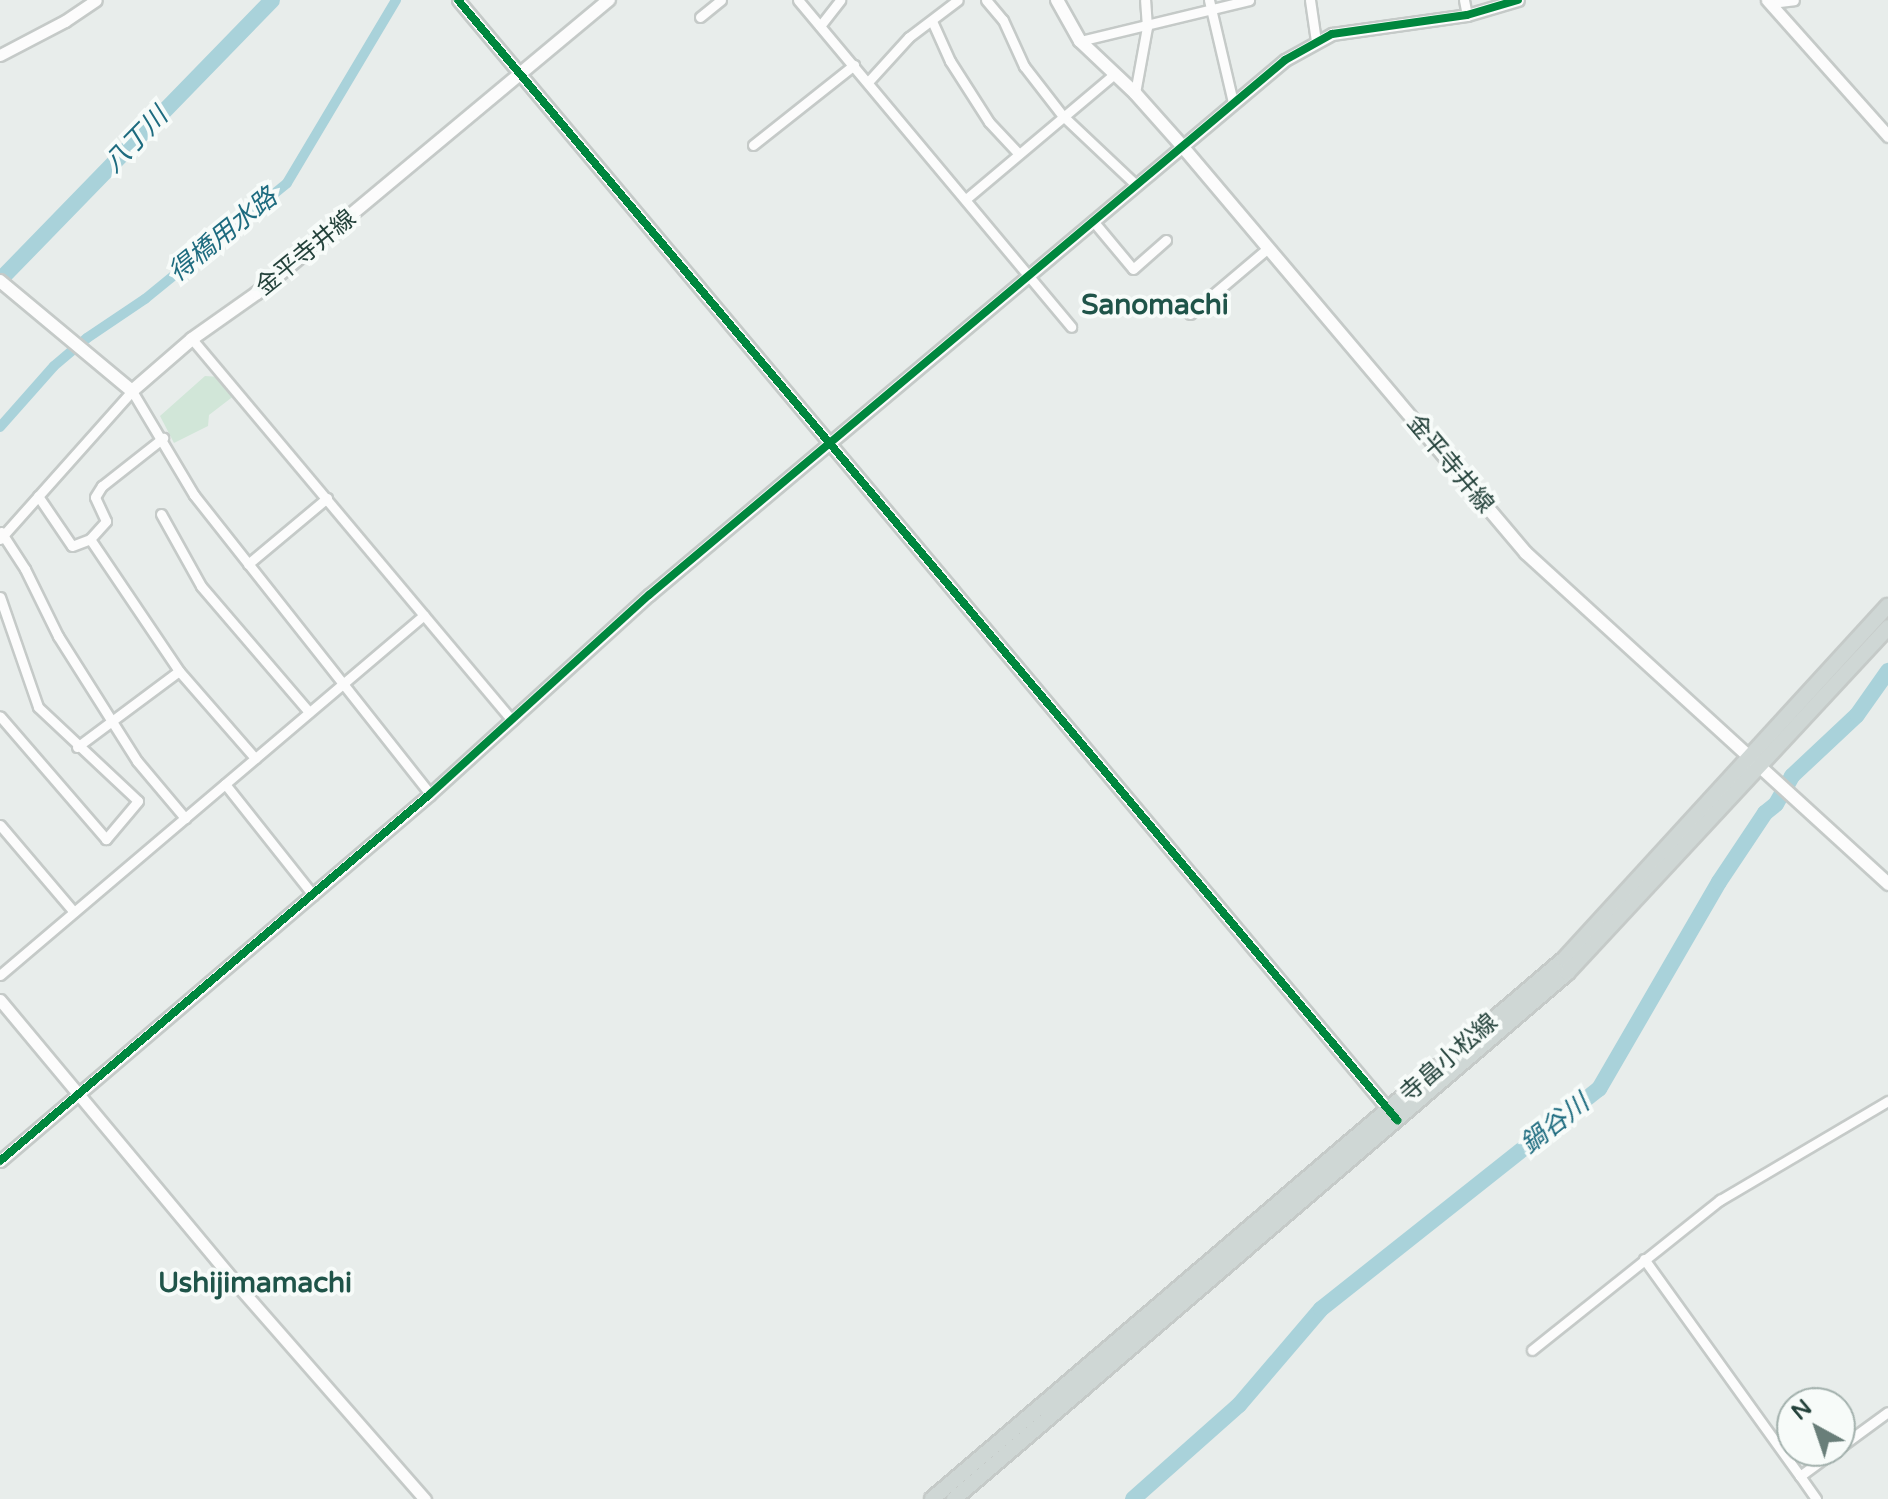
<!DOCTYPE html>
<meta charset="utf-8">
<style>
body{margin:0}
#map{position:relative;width:1888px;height:1499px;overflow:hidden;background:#e8edeb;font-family:"Varela Round","Noto Sans JP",sans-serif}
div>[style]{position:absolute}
.green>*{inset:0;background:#d1e6d8}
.canal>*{height:10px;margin:-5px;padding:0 5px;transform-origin:5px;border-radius:5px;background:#a9d2da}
.river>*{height:16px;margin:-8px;padding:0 8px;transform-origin:8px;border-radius:8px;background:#a9d2da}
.roads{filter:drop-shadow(2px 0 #c5cac8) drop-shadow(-2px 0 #c5cac8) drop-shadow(0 2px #c5cac8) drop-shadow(0 -2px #c5cac8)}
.minor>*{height:9px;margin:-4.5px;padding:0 4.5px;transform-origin:4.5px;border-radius:4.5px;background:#fcfcfc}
.tertiary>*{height:11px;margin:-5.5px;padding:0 5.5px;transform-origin:5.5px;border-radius:5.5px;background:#fcfcfc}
.secondary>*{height:12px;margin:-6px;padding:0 6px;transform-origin:6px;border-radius:6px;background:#fcfcfc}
.primary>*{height:14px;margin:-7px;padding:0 7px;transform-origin:7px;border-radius:7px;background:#cfd7d5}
.cycleway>*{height:8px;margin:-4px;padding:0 4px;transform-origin:4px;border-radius:4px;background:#00873e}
span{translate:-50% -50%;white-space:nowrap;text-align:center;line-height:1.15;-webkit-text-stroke:8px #f7fbf9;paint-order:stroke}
.street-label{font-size:24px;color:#24423b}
.water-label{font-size:26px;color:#1d6b7f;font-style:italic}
.quarter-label{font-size:28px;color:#1f5449;font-weight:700}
.north{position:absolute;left:1776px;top:1387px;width:80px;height:80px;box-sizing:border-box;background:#f7fbf9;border:2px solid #a3b1ad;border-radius:50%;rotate:320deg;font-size:22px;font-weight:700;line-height:32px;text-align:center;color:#24423b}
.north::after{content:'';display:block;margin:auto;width:28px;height:36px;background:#697e79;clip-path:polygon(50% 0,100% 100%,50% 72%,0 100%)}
</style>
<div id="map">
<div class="green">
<i style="clip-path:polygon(205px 376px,221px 377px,235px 395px,209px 415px,208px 426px,174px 443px,160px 416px)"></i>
</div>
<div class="canal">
<i style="left:0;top:427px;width:81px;rotate:-48.5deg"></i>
<i style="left:54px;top:366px;width:43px;rotate:-40.3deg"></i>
<i style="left:87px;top:338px;width:70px;rotate:-33.9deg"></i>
<i style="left:145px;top:299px;width:183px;rotate:-39.2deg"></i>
<i style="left:287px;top:183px;width:213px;rotate:-59.2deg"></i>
</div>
<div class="river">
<i style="left:0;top:280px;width:390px;rotate:-45.8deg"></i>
<i style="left:1133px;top:1499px;width:142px;rotate:-41.6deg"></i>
<i style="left:1239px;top:1405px;width:126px;rotate:-49.5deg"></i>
<i style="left:1321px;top:1309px;width:355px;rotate:-38.4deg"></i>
<i style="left:1599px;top:1089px;width:239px;rotate:-59.9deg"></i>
<i style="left:1719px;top:882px;width:83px;rotate:-56.3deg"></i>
<i style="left:1765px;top:813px;width:14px;rotate:-39deg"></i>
<i style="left:1776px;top:804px;width:32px;rotate:-60deg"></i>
<i style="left:1792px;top:776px;width:89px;rotate:-43.2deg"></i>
<i style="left:1857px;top:715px;width:54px;rotate:-54.8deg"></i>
</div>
<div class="roads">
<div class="minor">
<i style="left:798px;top:0;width:426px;rotate:50.1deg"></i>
<i style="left:986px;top:0;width:26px;rotate:50deg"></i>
<i style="left:1003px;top:20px;width:51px;rotate:65.5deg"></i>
<i style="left:1024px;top:66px;width:62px;rotate:52.2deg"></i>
<i style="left:1062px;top:115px;width:102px;rotate:43.4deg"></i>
<i style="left:1209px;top:0;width:105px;rotate:76.8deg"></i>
<i style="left:1310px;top:0;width:41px;rotate:81.7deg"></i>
<i style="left:1464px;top:0;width:15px;rotate:79deg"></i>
<i style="left:1771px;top:3px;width:23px;rotate:-7deg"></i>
<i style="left:700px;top:17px;width:27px;rotate:-39deg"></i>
<i style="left:932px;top:21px;width:44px;rotate:65.8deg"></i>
<i style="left:950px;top:61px;width:72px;rotate:57.4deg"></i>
<i style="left:989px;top:122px;width:42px;rotate:46.9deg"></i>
<i style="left:820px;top:26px;width:33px;rotate:-52deg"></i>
<i style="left:1080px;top:41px;width:174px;rotate:-13.6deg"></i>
<i style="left:868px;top:82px;width:61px;rotate:-47.7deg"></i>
<i style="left:909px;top:37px;width:61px;rotate:-37.1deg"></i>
<i style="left:1135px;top:93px;width:67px;rotate:-79.7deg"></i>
<i style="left:1147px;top:27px;width:27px;rotate:-94deg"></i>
<i style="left:753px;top:145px;width:129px;rotate:-38.4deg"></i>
<i style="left:966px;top:199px;width:192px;rotate:-40.1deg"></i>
<i style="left:1093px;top:221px;width:62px;rotate:50.2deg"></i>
<i style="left:1133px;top:269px;width:44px;rotate:-41.3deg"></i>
<i style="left:1190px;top:314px;width:101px;rotate:-40.2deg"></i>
<i style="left:192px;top:339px;width:498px;rotate:50deg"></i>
<i style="left:38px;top:496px;width:60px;rotate:55.8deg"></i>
<i style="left:72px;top:546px;width:19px;rotate:-21deg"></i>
<i style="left:90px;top:539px;width:159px;rotate:56deg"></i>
<i style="left:179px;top:671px;width:116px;rotate:48.9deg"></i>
<i style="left:161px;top:514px;width:82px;rotate:60.9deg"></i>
<i style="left:201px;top:586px;width:166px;rotate:49.4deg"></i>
<i style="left:1px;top:532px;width:44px;rotate:57deg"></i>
<i style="left:25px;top:569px;width:75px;rotate:63.8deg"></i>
<i style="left:58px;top:636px;width:148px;rotate:57.7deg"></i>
<i style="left:137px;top:761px;width:75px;rotate:49.9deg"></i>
<i style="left:0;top:539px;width:198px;rotate:-48.3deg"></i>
<i style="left:132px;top:391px;width:121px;rotate:59.2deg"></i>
<i style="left:194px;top:495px;width:381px;rotate:51.7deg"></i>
<i style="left:90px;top:539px;width:24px;rotate:-48deg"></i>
<i style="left:106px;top:521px;width:26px;rotate:-115deg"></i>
<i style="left:95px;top:497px;width:13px;rotate:-58deg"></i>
<i style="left:102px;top:486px;width:78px;rotate:-38.2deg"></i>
<i style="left:248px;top:564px;width:103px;rotate:-39.9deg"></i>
<i style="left:0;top:597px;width:116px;rotate:70.9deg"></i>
<i style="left:38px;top:707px;width:137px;rotate:43.2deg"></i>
<i style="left:138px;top:801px;width:50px;rotate:130.1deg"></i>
<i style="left:106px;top:839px;width:162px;rotate:-130.8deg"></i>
<i style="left:77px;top:747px;width:127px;rotate:-36.7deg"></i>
<i style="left:225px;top:784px;width:142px;rotate:51.6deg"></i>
<i style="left:0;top:825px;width:114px;rotate:49.6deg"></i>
<i style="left:0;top:975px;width:556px;rotate:-40.33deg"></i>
<i style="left:1644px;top:1259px;width:267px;rotate:54.3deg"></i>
<i style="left:1800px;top:1476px;width:42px;rotate:-36.3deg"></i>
<i style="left:1532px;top:1350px;width:241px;rotate:-38.6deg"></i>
<i style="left:1720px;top:1200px;width:195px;rotate:-30.5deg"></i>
<i style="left:1840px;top:1447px;width:59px;rotate:-36.1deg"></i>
<i style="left:1800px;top:1476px;width:28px;rotate:55deg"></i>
</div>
<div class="tertiary">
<i style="left:458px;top:0;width:1454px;rotate:50.02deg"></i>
<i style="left:1767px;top:0;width:182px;rotate:48.3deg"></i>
<i style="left:0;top:55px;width:73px;rotate:-27.6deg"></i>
<i style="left:65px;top:21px;width:37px;rotate:-34deg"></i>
<i style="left:0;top:1000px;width:375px;rotate:50.2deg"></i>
<i style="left:240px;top:1288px;width:281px;rotate:48.8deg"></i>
<i style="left:0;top:1161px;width:565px;rotate:-40.48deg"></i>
<i style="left:430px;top:794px;width:296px;rotate:-42.3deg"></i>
<i style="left:649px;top:595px;width:831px;rotate:-40.07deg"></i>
<i style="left:1285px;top:60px;width:54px;rotate:-29deg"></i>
<i style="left:1332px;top:34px;width:136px;rotate:-8deg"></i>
<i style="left:1467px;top:15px;width:53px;rotate:-16.4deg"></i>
</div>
<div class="secondary">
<i style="left:1057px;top:0;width:47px;rotate:60.7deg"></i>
<i style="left:1080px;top:41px;width:76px;rotate:43.4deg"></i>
<i style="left:1135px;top:93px;width:71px;rotate:48.4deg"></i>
<i style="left:1182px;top:146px;width:533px;rotate:49.8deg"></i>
<i style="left:1526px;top:553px;width:491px;rotate:42.4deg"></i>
<i style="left:0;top:281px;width:172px;rotate:39.8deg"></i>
<i style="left:132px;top:391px;width:79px;rotate:-40.9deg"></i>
<i style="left:192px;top:339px;width:80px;rotate:-35.3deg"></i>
<i style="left:257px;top:293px;width:458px;rotate:-39.8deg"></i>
</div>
<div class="primary">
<i style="left:932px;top:1499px;width:831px;rotate:-40.51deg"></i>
<i style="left:1564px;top:959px;width:479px;rotate:-47.5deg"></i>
<i style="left:954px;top:1499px;width:808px;rotate:-40.63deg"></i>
<i style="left:1567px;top:973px;width:472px;rotate:-47.1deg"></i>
</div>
</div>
<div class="cycleway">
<i style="left:458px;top:0;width:1462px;rotate:50.02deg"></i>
<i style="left:0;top:1161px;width:565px;rotate:-40.48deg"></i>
<i style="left:430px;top:794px;width:296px;rotate:-42.3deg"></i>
<i style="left:649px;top:595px;width:831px;rotate:-40.07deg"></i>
<i style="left:1285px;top:60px;width:54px;rotate:-29deg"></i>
<i style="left:1332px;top:34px;width:136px;rotate:-8deg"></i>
<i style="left:1467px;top:15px;width:53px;rotate:-16.4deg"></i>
</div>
<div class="street-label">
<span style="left:306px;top:253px;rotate:-39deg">金平寺井線</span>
<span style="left:1450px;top:464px;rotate:50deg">金平寺井線</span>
<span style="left:1449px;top:1058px;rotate:-41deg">寺畠小松線</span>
</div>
<div class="water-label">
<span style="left:136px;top:140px;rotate:-46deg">八丁川</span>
<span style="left:223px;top:235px;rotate:-39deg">得橋用水路</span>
<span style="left:1555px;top:1124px;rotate:-38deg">鍋谷川</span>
</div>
<div class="quarter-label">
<span style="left:1155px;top:305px">Sanomachi</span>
<span style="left:255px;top:1283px">Ushijimamachi</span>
</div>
<div class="north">N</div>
</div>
